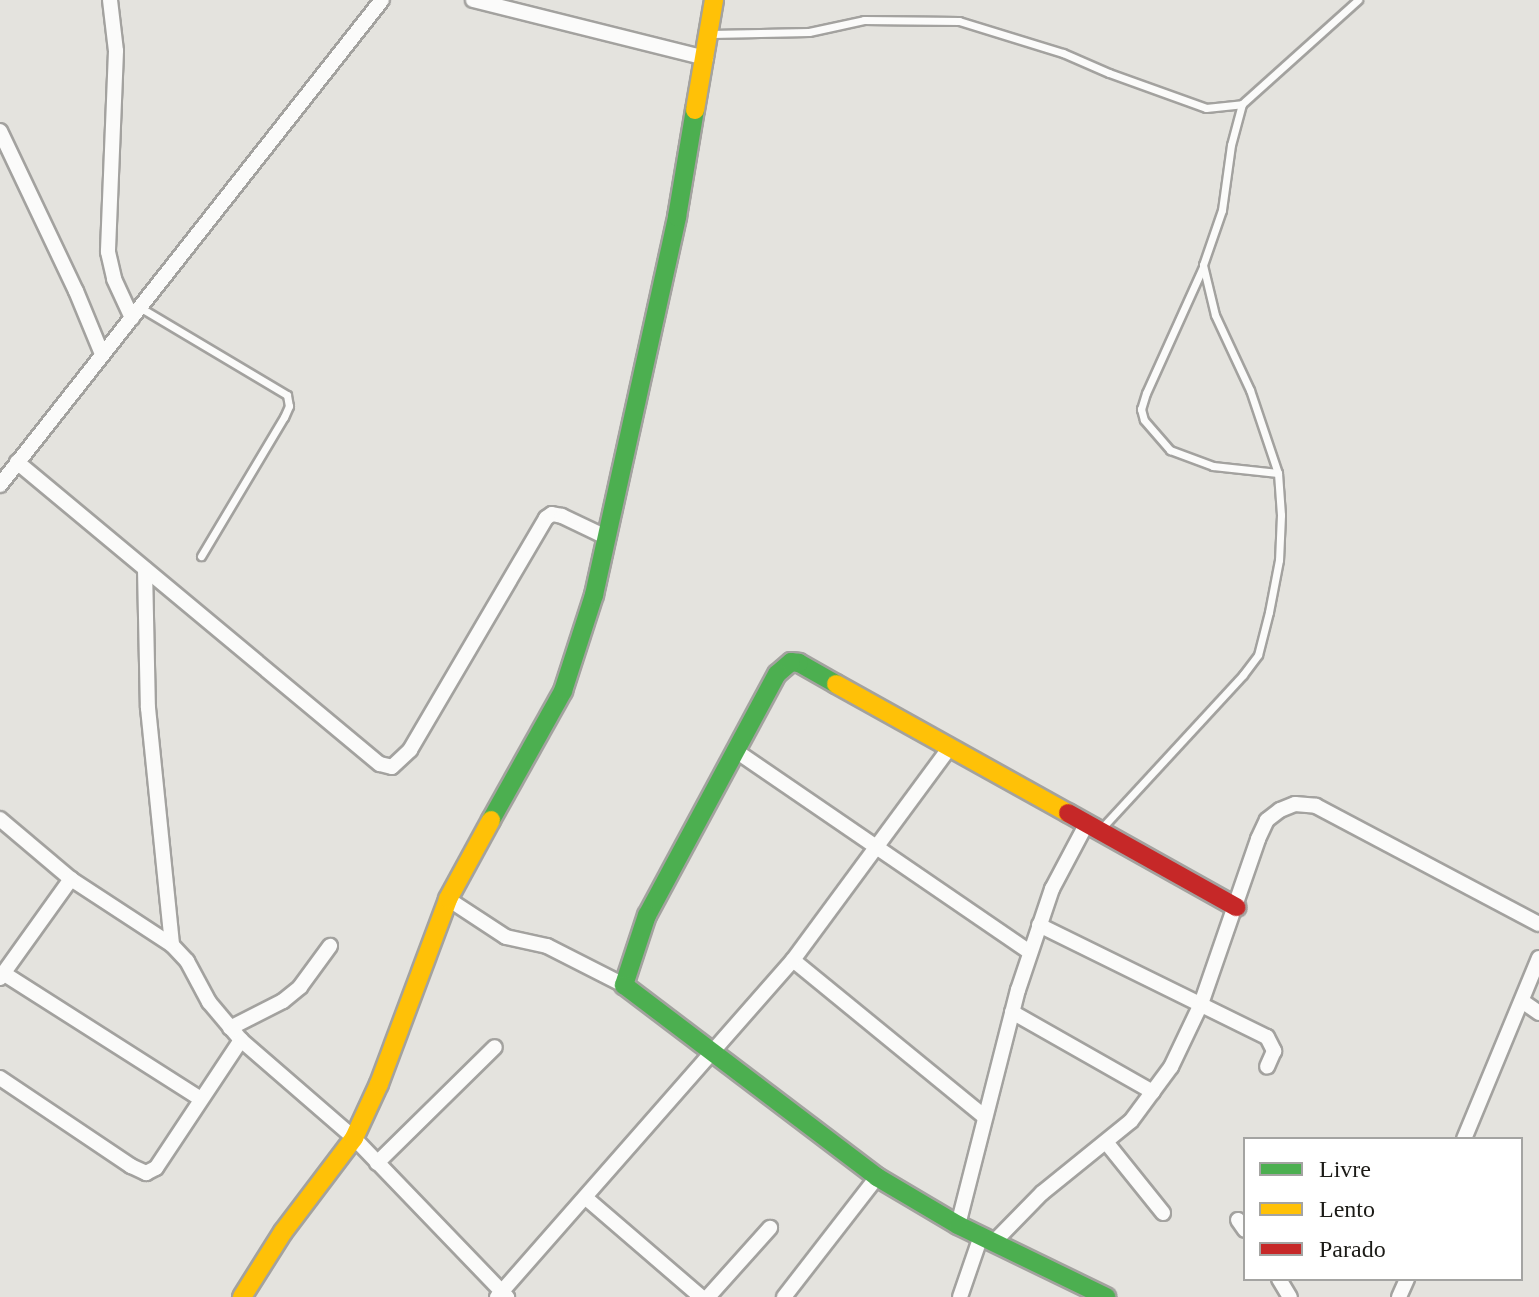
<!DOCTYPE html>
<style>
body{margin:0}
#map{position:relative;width:1539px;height:1297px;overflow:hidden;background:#e4e3de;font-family:Georgia,serif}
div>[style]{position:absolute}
.roads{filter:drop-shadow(2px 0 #a3a29f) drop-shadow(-2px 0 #a3a29f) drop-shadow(0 2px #a3a29f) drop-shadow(0 -2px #a3a29f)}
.lane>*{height:7px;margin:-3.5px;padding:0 3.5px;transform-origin:3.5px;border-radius:3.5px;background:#fbfbfa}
.street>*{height:14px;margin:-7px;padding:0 7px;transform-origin:7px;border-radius:7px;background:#fbfbfa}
.fast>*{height:18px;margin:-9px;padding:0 9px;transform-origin:9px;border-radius:9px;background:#4caf50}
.slow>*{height:18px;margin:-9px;padding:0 9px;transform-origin:9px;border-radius:9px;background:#ffc107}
.jam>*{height:18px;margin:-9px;padding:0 9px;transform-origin:9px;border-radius:9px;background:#c62828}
span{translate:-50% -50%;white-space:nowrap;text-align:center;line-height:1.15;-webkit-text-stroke:8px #fff;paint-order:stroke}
.legend{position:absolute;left:1243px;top:1137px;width:280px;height:144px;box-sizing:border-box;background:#fff;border:2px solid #a4a4a2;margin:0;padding:10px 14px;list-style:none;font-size:24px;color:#1c1b17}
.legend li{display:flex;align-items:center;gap:16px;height:40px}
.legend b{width:40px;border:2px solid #a4a4a2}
</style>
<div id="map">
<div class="roads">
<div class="lane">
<i style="left:711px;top:34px;width:98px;rotate:-1.2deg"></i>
<i style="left:809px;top:32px;width:56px;rotate:-12.3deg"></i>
<i style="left:864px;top:20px;width:95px;rotate:0.6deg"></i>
<i style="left:959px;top:21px;width:109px;rotate:17.1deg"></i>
<i style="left:1063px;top:53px;width:50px;rotate:23.5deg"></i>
<i style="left:1109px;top:73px;width:103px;rotate:19.8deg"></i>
<i style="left:1206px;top:108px;width:36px;rotate:-6deg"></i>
<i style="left:1242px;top:104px;width:42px;rotate:105deg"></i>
<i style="left:1231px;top:145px;width:66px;rotate:97.9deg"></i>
<i style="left:1222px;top:210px;width:58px;rotate:109.1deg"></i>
<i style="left:1203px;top:265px;width:51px;rotate:76.5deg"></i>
<i style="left:1215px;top:315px;width:83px;rotate:65deg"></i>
<i style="left:1250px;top:390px;width:88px;rotate:71.4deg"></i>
<i style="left:1278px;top:473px;width:42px;rotate:85.9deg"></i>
<i style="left:1281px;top:515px;width:45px;rotate:92.5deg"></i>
<i style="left:1279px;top:560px;width:53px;rotate:100.9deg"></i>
<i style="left:1269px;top:612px;width:44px;rotate:104.3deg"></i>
<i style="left:1258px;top:655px;width:25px;rotate:127deg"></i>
<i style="left:1243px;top:675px;width:208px;rotate:132.7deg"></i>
<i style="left:1242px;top:104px;width:156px;rotate:-41.9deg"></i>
<i style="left:1203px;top:267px;width:138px;rotate:114.3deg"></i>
<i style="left:1146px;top:393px;width:17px;rotate:107deg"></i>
<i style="left:1141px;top:409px;width:11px;rotate:75deg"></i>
<i style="left:1144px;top:420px;width:40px;rotate:49deg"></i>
<i style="left:1170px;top:450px;width:46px;rotate:20.4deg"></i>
<i style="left:1213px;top:466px;width:65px;rotate:6.1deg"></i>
<i style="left:141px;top:308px;width:170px;rotate:30.8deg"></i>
<i style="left:287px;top:395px;width:11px;rotate:80deg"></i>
<i style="left:289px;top:406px;width:12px;rotate:114deg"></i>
<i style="left:284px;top:417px;width:162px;rotate:120.8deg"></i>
</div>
<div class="street">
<i style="left:110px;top:0;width:51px;rotate:83.3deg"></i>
<i style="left:116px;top:51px;width:201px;rotate:92.3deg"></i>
<i style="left:108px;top:252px;width:28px;rotate:77deg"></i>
<i style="left:114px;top:279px;width:43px;rotate:65.2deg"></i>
<i style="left:473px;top:0;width:240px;rotate:14deg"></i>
<i style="left:0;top:131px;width:177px;rotate:64.6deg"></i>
<i style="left:76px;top:291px;width:68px;rotate:67.6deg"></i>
<i style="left:17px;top:462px;width:472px;rotate:39.8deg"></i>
<i style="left:380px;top:764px;width:12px;rotate:14deg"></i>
<i style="left:392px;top:767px;width:25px;rotate:-43deg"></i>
<i style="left:410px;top:750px;width:269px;rotate:-59.6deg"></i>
<i style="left:546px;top:518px;width:7px;rotate:-34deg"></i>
<i style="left:552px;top:514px;width:10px;rotate:11deg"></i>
<i style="left:562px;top:516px;width:49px;rotate:25.5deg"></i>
<i style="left:0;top:485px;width:617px;rotate:-51.78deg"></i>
<i style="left:145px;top:569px;width:139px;rotate:88.8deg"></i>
<i style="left:148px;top:708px;width:238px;rotate:84.2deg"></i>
<i style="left:736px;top:751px;width:356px;rotate:34.4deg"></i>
<i style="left:0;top:819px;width:93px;rotate:40.2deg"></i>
<i style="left:71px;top:879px;width:121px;rotate:33.2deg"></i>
<i style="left:172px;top:945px;width:22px;rotate:47deg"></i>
<i style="left:187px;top:961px;width:47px;rotate:61.8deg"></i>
<i style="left:209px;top:1002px;width:50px;rotate:49.9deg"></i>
<i style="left:241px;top:1040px;width:150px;rotate:40.9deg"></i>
<i style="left:354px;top:1138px;width:221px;rotate:46.1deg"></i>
<i style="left:448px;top:899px;width:69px;rotate:33.2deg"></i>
<i style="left:506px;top:937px;width:42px;rotate:12.4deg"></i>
<i style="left:547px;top:946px;width:86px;rotate:26.9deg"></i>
<i style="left:1039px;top:925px;width:254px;rotate:26.2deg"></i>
<i style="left:1267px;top:1037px;width:16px;rotate:63deg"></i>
<i style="left:1274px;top:1051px;width:17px;rotate:114deg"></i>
<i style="left:793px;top:960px;width:248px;rotate:39.3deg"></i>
<i style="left:3px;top:973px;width:232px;rotate:32.5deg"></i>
<i style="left:0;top:978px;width:122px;rotate:-54.4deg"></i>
<i style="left:1522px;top:1001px;width:21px;rotate:35deg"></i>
<i style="left:1012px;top:1012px;width:162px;rotate:29.6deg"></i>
<i style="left:230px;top:1028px;width:59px;rotate:-27deg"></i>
<i style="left:283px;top:1001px;width:22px;rotate:-39deg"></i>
<i style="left:300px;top:987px;width:51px;rotate:-53.8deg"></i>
<i style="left:0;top:1078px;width:158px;rotate:33.9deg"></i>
<i style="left:131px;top:1166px;width:17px;rotate:25deg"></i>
<i style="left:146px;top:1173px;width:11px;rotate:-27deg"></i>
<i style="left:156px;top:1168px;width:154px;rotate:-56.4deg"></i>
<i style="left:1464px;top:1139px;width:196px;rotate:-67.5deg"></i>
<i style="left:1106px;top:1142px;width:91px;rotate:51.2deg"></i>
<i style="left:377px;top:1163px;width:165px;rotate:-44.5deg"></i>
<i style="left:586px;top:1198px;width:152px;rotate:40.7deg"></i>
<i style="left:1238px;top:1220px;width:12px;rotate:55deg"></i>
<i style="left:958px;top:1225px;width:243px;rotate:-75.7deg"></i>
<i style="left:1018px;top:990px;width:107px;rotate:-71.4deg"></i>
<i style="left:1052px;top:889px;width:75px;rotate:-62.1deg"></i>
<i style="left:994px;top:1242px;width:69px;rotate:-45.6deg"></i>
<i style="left:1042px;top:1193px;width:114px;rotate:-39deg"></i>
<i style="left:1131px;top:1121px;width:67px;rotate:-53.5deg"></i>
<i style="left:1171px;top:1067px;width:70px;rotate:-64.5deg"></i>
<i style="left:1201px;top:1004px;width:175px;rotate:-70.9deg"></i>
<i style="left:1258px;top:839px;width:21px;rotate:-65deg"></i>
<i style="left:1267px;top:820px;width:16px;rotate:-38deg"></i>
<i style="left:1280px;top:810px;width:16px;rotate:-22deg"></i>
<i style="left:1295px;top:804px;width:21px;rotate:5deg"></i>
<i style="left:1316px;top:806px;width:252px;rotate:27.9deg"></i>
<i style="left:1279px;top:1279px;width:21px;rotate:59deg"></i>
<i style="left:497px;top:1297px;width:449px;rotate:-48.7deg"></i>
<i style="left:793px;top:960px;width:265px;rotate:-53.6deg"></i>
<i style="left:708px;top:1297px;width:93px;rotate:-48.1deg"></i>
<i style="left:784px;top:1297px;width:152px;rotate:-52.2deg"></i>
<i style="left:960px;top:1297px;width:65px;rotate:-71deg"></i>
<i style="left:1399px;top:1297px;width:20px;rotate:-66deg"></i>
</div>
<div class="fast">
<i style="left:836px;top:684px;width:43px;rotate:-150.4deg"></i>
<i style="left:799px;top:663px;width:8px;rotate:-173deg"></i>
<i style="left:791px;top:662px;width:18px;rotate:139deg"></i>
<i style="left:777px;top:674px;width:274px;rotate:118.3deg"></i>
<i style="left:647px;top:915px;width:74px;rotate:108.2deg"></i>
<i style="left:624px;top:985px;width:318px;rotate:37.2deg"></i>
<i style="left:877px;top:1177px;width:94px;rotate:30.7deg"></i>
<i style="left:958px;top:1225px;width:165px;rotate:25.9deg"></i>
<i style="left:491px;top:820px;width:148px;rotate:-60.8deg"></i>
<i style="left:563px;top:691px;width:101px;rotate:-72.1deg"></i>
<i style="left:594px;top:595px;width:387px;rotate:-77.6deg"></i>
<i style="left:677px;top:217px;width:109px;rotate:-80.5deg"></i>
</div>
<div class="slow">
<i style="left:695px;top:110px;width:112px;rotate:-80.2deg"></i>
<i style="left:836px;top:684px;width:265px;rotate:29.1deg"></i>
<i style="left:242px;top:1297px;width:77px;rotate:-57.8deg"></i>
<i style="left:283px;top:1232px;width:118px;rotate:-52.9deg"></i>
<i style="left:354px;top:1138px;width:60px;rotate:-65.2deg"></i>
<i style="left:379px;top:1084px;width:197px;rotate:-69.5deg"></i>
<i style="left:448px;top:899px;width:90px;rotate:-61.4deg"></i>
</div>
<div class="jam">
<i style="left:1068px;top:813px;width:193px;rotate:29.2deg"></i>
</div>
</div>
<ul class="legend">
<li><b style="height:10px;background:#4caf50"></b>Livre</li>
<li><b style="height:10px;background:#ffc107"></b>Lento</li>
<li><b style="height:10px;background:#c62828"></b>Parado</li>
</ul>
</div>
